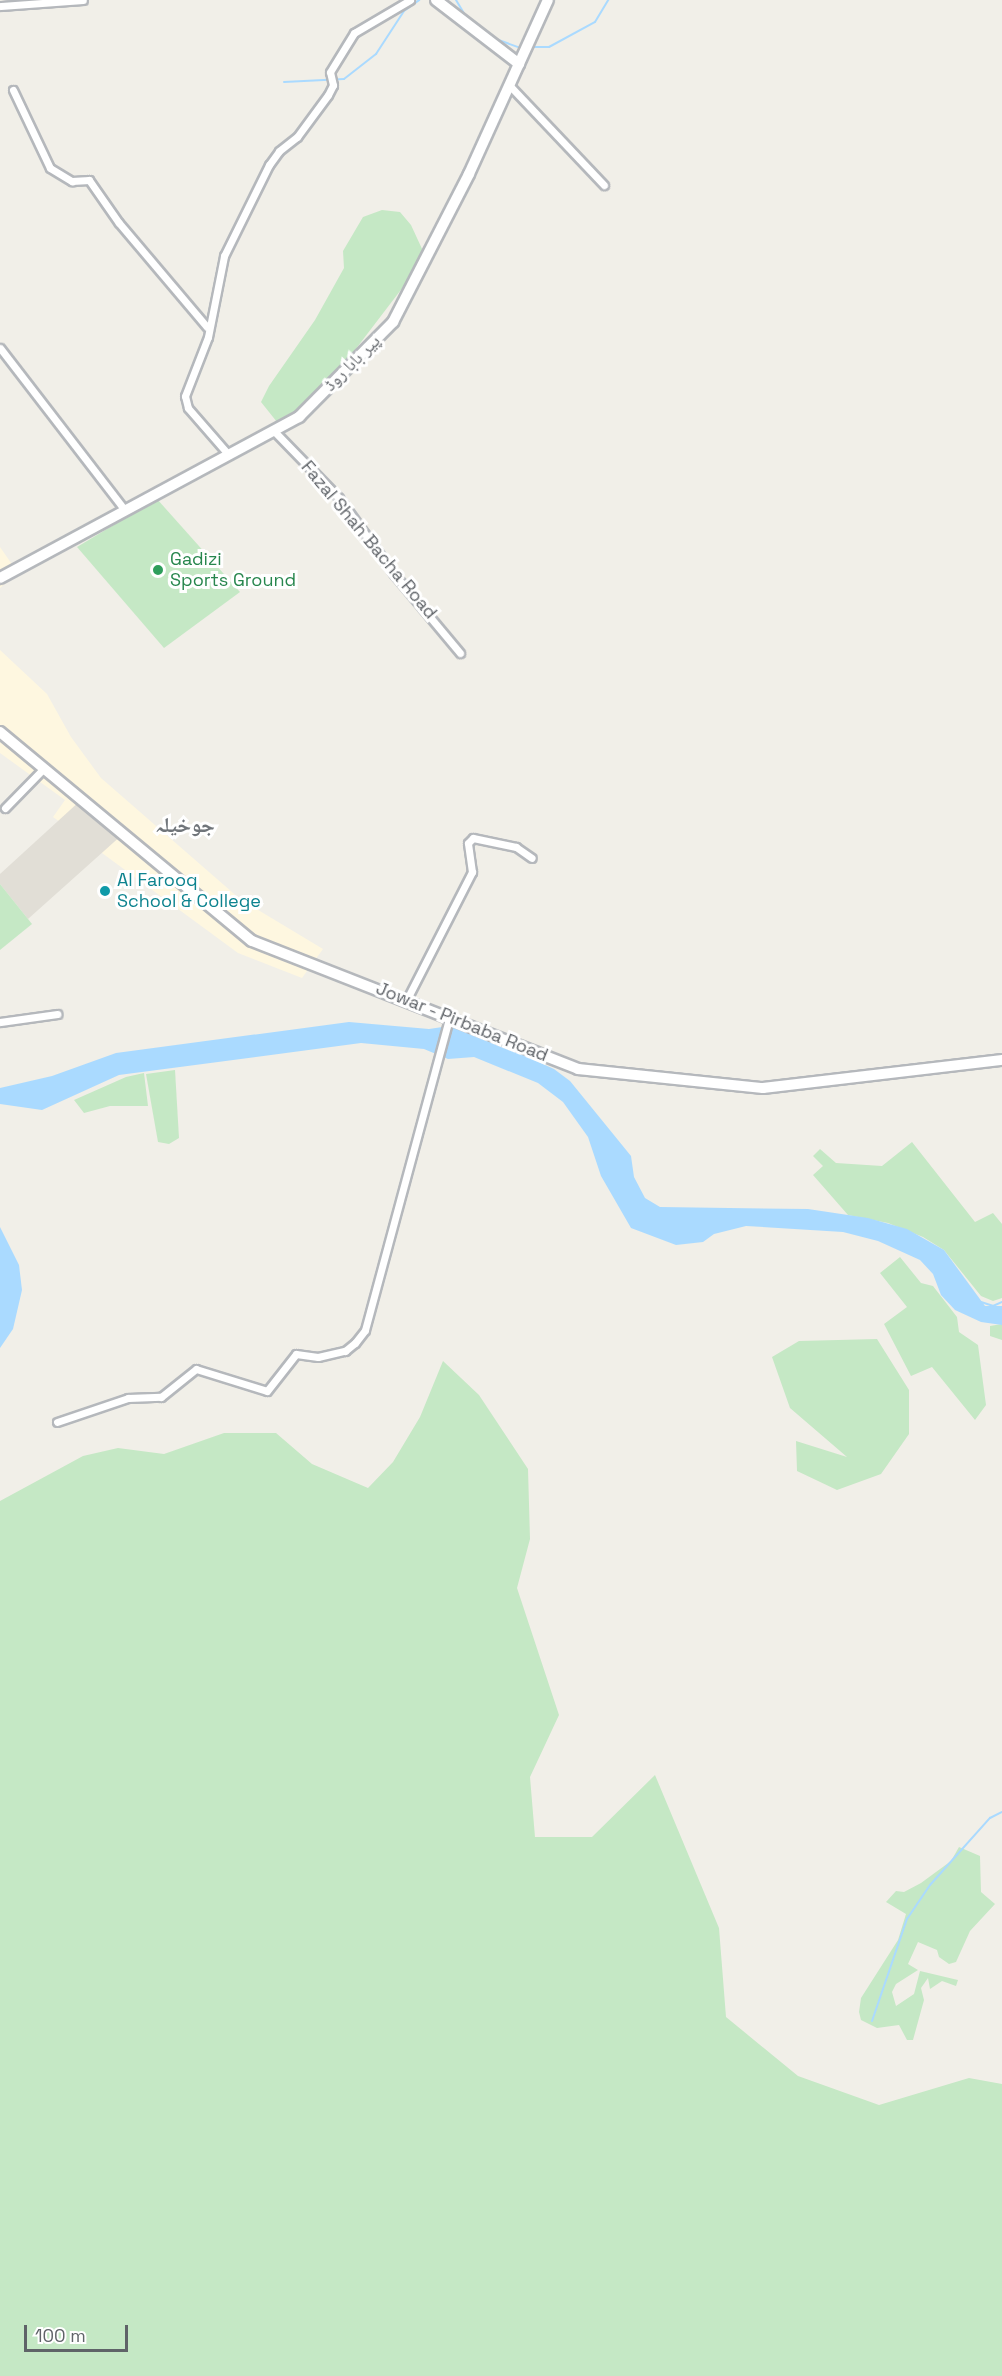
<!DOCTYPE html>
<meta charset="utf-8">
<style>
body{margin:0}
#map{position:relative;width:1002px;height:2376px;overflow:hidden;background:#f1efe8;font-family:"Space Grotesk","Noto Naskh Arabic",sans-serif}
div>[style]{position:absolute}
.commercial>*{inset:0;background:#fef7e0}
.education>*{inset:0;background:#e1ded6}
.green>*{inset:0;background:#c5e8c5}
.water>*{inset:0;background:#aadaff}
.stream>*{height:2px;margin:-1px;padding:0 1px;transform-origin:1px;border-radius:1px;background:#aadaff}
.roads{filter:drop-shadow(2px 0 #b5b8bc) drop-shadow(-2px 0 #b5b8bc) drop-shadow(0 2px #b5b8bc) drop-shadow(0 -2px #b5b8bc)}
.street>*{height:7px;margin:-3.5px;padding:0 3.5px;transform-origin:3.5px;border-radius:3.5px;background:#fff}
.secondary>*{height:10px;margin:-5px;padding:0 5px;transform-origin:5px;border-radius:5px;background:#fff}
.dots>*{width:16px;height:16px;translate:-50% -50%;box-sizing:border-box;border:3px solid #fff;border-radius:50%}
span{translate:-50% -50%;white-space:nowrap;text-align:center;line-height:1.15;-webkit-text-stroke:6px #fff;paint-order:stroke}
.street-label{font-size:18px;color:#5f6368}
.leisure-label{font-size:18px;color:#27864d}
.left{translate:0 -50%;text-align:left}
.culture-label{font-size:18px;color:#0d838f}
.quarter-label{font-size:21px;color:#70757a;font-weight:700}
.scale{position:absolute;left:24px;top:2325px;width:104px;height:27px;box-sizing:border-box;border:3px solid #5f6368;border-top:0;padding-left:8px;font-size:18px;line-height:21px;white-space:nowrap;color:#5f6368;-webkit-text-stroke:4px #fff;paint-order:stroke}
</style>
<div id="map">
<div class="commercial">
<i style="clip-path:polygon(0 547px,18px 573px,0 588px)"></i>
<i style="clip-path:polygon(0 650px,47px 694px,71px 737px,101px 778px,240px 899px,323px 949px,302px 978px,238px 953px,53px 817px,65px 800px,0 753px)"></i>
</div>
<div class="education">
<i style="clip-path:polygon(81px 800px,123px 834px,28px 919px,0 884px,0 874px)"></i>
</div>
<div class="green">
<i style="clip-path:polygon(382px 210px,400px 212px,411px 225px,423px 251px,413px 274px,342px 367px,294px 413px,277px 422px,261px 402px,269px 386px,315px 320px,344px 268px,343px 251px,363px 217px)"></i>
<i style="clip-path:polygon(157px 499px,240px 592px,164px 648px,77px 547px)"></i>
<i style="clip-path:polygon(0 884px,32px 924px,0 950px)"></i>
<i style="clip-path:polygon(175px 1070px,179px 1138px,169px 1144px,158px 1142px,146px 1074px)"></i>
<i style="clip-path:polygon(144px 1073px,148px 1106px,110px 1106px,84px 1113px,74px 1100px,126px 1077px)"></i>
<i style="clip-path:polygon(912px 1142px,975px 1222px,993px 1213px,1002px 1224px,1002px 1298px,993px 1301px,981px 1296px,944px 1250px,923px 1237px,888px 1223px,848px 1215px,813px 1175px,823px 1166px,813px 1156px,820px 1149px,836px 1163px,882px 1166px)"></i>
<i style="clip-path:polygon(900px 1257px,921px 1283px,933px 1286px,957px 1317px,959px 1332px,978px 1345px,986px 1405px,975px 1420px,932px 1367px,911px 1376px,884px 1324px,907px 1307px,880px 1273px)"></i>
<i style="clip-path:polygon(1002px 1324px,1002px 1340px,990px 1336px,990px 1326px)"></i>
<i style="clip-path:polygon(877px 1339px,909px 1390px,909px 1434px,881px 1474px,837px 1490px,797px 1471px,796px 1441px,847px 1457px,790px 1408px,772px 1357px,799px 1341px)"></i>
<i style="clip-path:polygon(443px 1361px,479px 1395px,528px 1469px,530px 1539px,517px 1588px,559px 1715px,530px 1777px,535px 1837px,592px 1837px,655px 1775px,719px 1928px,726px 2017px,798px 2076px,879px 2105px,969px 2078px,1002px 2084px,1002px 2376px,0 2376px,0 1501px,83px 1456px,118px 1448px,164px 1454px,224px 1433px,276px 1433px,312px 1464px,368px 1488px,393px 1462px,420px 1417px)"></i>
<i style="clip-path:polygon(959px 1847px,980px 1856px,981px 1892px,995px 1904px,970px 1931px,956px 1962px,949px 1964px,939px 1957px,937px 1950px,918px 1942px,908px 1964px,918px 1970px,896px 1984px,892px 1992px,896px 2006px,914px 1994px,920px 1971px,958px 1980px,956px 1986px,942px 1981px,930px 1989px,928px 1978px,921px 1988px,924px 2000px,913px 2040px,907px 2040px,899px 2025px,877px 2028px,861px 2020px,859px 2012px,861px 1998px,898px 1940px,906px 1914px,886px 1902px,896px 1891px,904px 1892px,921px 1883px,951px 1861px)"></i>
</div>
<div class="water">
<i style="clip-path:polygon(349px 1022px,429px 1029px,456px 1025px,554px 1069px,570px 1081px,631px 1156px,634px 1177px,645px 1198px,660px 1207px,808px 1209px,868px 1218px,907px 1229px,944px 1250px,985px 1306px,1002px 1306px,1002px 1325px,981px 1322px,955px 1310px,941px 1295px,933px 1274px,920px 1260px,878px 1241px,843px 1232px,746px 1226px,714px 1234px,703px 1242px,676px 1245px,631px 1228px,601px 1176px,588px 1137px,563px 1102px,538px 1083px,474px 1057px,448px 1059px,424px 1049px,361px 1043px,119px 1075px,42px 1110px,0 1104px,0 1088px,52px 1076px,116px 1053px)"></i>
<i style="clip-path:polygon(0 1227px,19px 1265px,22px 1290px,13px 1329px,0 1348px)"></i>
</div>
<div class="stream">
<i style="left:456px;top:0;width:21px;rotate:59deg"></i>
<i style="left:493px;top:38px;width:29px;rotate:20deg"></i>
<i style="left:533px;top:47px;width:16px"></i>
<i style="left:549px;top:47px;width:52px;rotate:-28.5deg"></i>
<i style="left:595px;top:22px;width:26px;rotate:-59deg"></i>
<i style="left:284px;top:82px;width:60px;rotate:-2.9deg"></i>
<i style="left:344px;top:79px;width:41px;rotate:-38deg"></i>
<i style="left:376px;top:54px;width:51px;rotate:-56.9deg"></i>
<i style="left:404px;top:11px;width:19px;rotate:-36deg"></i>
<i style="left:981px;top:1302px;width:13px;rotate:18deg"></i>
<i style="left:993px;top:1306px;width:10px;rotate:-24deg"></i>
<i style="left:872px;top:2021px;width:108px;rotate:-71.1deg"></i>
<i style="left:907px;top:1919px;width:41px;rotate:-55.9deg"></i>
<i style="left:930px;top:1885px;width:90px;rotate:-48.2deg"></i>
<i style="left:990px;top:1818px;width:13px;rotate:-27deg"></i>
</div>
<div class="roads">
<div class="street">
<i style="left:0;top:6px;width:83px;rotate:-4.1deg"></i>
<i style="left:509px;top:85px;width:138px;rotate:46.5deg"></i>
<i style="left:13px;top:90px;width:86px;rotate:64.6deg"></i>
<i style="left:50px;top:168px;width:26px;rotate:31deg"></i>
<i style="left:72px;top:181px;width:17px;rotate:-3deg"></i>
<i style="left:89px;top:180px;width:52px;rotate:55.1deg"></i>
<i style="left:119px;top:223px;width:136px;rotate:49.8deg"></i>
<i style="left:0;top:348px;width:203px;rotate:52.4deg"></i>
<i style="left:274px;top:431px;width:93px;rotate:45.9deg"></i>
<i style="left:339px;top:498px;width:94px;rotate:54.1deg"></i>
<i style="left:394px;top:574px;width:103px;rotate:50.1deg"></i>
<i style="left:228px;top:454px;width:61px;rotate:-131deg"></i>
<i style="left:188px;top:408px;width:12px;rotate:-104deg"></i>
<i style="left:185px;top:396px;width:63px;rotate:-68.7deg"></i>
<i style="left:208px;top:337px;width:83px;rotate:-78.8deg"></i>
<i style="left:224px;top:256px;width:102px;rotate:-63.7deg"></i>
<i style="left:269px;top:165px;width:17px;rotate:-54deg"></i>
<i style="left:279px;top:151px;width:23px;rotate:-38deg"></i>
<i style="left:297px;top:137px;width:52px;rotate:-53.6deg"></i>
<i style="left:328px;top:95px;width:11px;rotate:-63deg"></i>
<i style="left:333px;top:85px;width:13px;rotate:-103deg"></i>
<i style="left:330px;top:72px;width:46px;rotate:-58.4deg"></i>
<i style="left:354px;top:33px;width:65px;rotate:-30.5deg"></i>
<i style="left:5px;top:808px;width:54px;rotate:-45.7deg"></i>
<i style="left:407px;top:999px;width:143px;rotate:-62.9deg"></i>
<i style="left:472px;top:872px;width:29px;rotate:-98deg"></i>
<i style="left:468px;top:843px;width:7px;rotate:-45deg"></i>
<i style="left:473px;top:838px;width:44px;rotate:11.8deg"></i>
<i style="left:516px;top:847px;width:19px;rotate:35deg"></i>
<i style="left:0;top:1022px;width:58px;rotate:-8deg"></i>
<i style="left:57px;top:1422px;width:75px;rotate:-18.7deg"></i>
<i style="left:128px;top:1398px;width:33px;rotate:-2deg"></i>
<i style="left:161px;top:1397px;width:45px;rotate:-38.7deg"></i>
<i style="left:196px;top:1369px;width:74px;rotate:17.2deg"></i>
<i style="left:267px;top:1391px;width:47px;rotate:-51.9deg"></i>
<i style="left:296px;top:1354px;width:22px;rotate:8deg"></i>
<i style="left:318px;top:1357px;width:28px;rotate:-13deg"></i>
<i style="left:345px;top:1351px;width:13px;rotate:-39deg"></i>
<i style="left:355px;top:1343px;width:16px;rotate:-52deg"></i>
<i style="left:365px;top:1330px;width:325px;rotate:-74.9deg"></i>
</div>
<div class="secondary">
<i style="left:436px;top:0;width:105px;rotate:37.6deg"></i>
<i style="left:0;top:578px;width:340px;rotate:-28.3deg"></i>
<i style="left:299px;top:417px;width:134px;rotate:-45.3deg"></i>
<i style="left:393px;top:322px;width:166px;rotate:-62.8deg"></i>
<i style="left:469px;top:174px;width:191px;rotate:-65.6deg"></i>
<i style="left:0;top:732px;width:327px;rotate:39.7deg"></i>
<i style="left:252px;top:941px;width:350px;rotate:21.4deg"></i>
<i style="left:578px;top:1069px;width:186px;rotate:5.9deg"></i>
<i style="left:763px;top:1088px;width:241px;rotate:-6.7deg"></i>
</div>
</div>
<div class="dots">
<i style="left:158px;top:570px;background:#2e9e5b"></i>
<i style="left:105px;top:891px;background:#0f9aa8"></i>
</div>
<div class="street-label">
<span style="left:352px;top:363px;rotate:-45deg">پیر بابا روڈ</span>
<span style="left:369px;top:540px;rotate:50deg">Fazal Shah Bacha Road</span>
<span style="left:462px;top:1022px;rotate:22deg">Jowar - Pirbaba Road</span>
</div>
<div class="leisure-label">
<span class="left" style="left:170px;top:570px">Gadizi<br>Sports Ground</span>
</div>
<div class="culture-label">
<span class="left" style="left:117px;top:891px">Al Farooq<br>School &amp; College</span>
</div>
<div class="quarter-label">
<span style="left:185px;top:825px">جوخیلہ</span>
</div>
<div class="scale">100 m</div>
</div>
